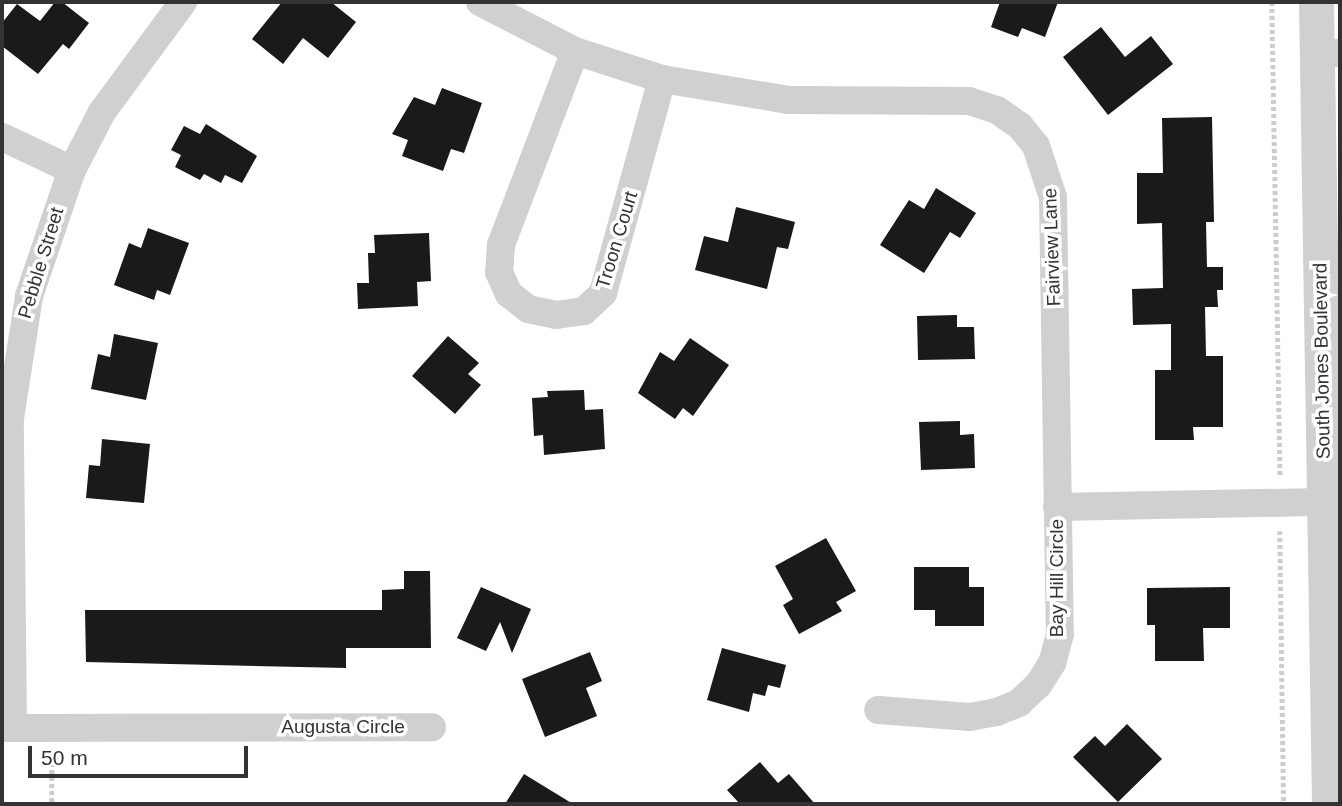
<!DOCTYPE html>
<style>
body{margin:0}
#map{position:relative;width:1342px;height:806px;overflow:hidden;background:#fff;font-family:Arial,sans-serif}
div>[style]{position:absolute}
.building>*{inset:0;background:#1a1a1a}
.path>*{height:4.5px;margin-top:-2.25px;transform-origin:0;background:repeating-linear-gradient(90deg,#cdcdcd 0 3.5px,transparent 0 7px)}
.minor>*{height:28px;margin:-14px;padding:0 14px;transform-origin:14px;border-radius:14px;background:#d0d0d0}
.tertiary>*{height:35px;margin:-17.5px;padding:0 17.5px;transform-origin:17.5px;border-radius:17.5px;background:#d0d0d0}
span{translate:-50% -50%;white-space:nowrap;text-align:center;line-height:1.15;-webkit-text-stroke:7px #fff;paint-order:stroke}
.street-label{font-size:19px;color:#333}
.frame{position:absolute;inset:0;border:4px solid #333;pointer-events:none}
.scale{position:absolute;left:28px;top:746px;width:220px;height:32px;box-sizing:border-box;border:4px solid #333;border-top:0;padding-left:9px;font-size:21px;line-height:24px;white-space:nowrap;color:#333;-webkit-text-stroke:5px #fff;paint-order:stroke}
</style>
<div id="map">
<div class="building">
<i style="clip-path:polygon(55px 2px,62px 2px,89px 23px,69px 49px,63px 44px,38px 74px,2px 46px,2px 23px,17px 4px,40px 21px)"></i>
<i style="clip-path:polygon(282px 2px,331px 2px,356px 22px,328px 58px,303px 38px,283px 64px,252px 39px)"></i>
<i style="clip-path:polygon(1000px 2px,1058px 2px,1045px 37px,1022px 28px,1018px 37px,991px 27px)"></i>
<i style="clip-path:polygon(1101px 27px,1125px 57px,1151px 36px,1173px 64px,1108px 115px,1063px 57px)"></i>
<i style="clip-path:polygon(442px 88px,482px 103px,464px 153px,451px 149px,443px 171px,402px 156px,408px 140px,392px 134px,414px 97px,435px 105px)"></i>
<i style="clip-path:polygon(1212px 117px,1214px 222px,1206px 222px,1207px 267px,1223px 267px,1223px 290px,1217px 290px,1218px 307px,1205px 307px,1206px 356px,1223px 356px,1223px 427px,1193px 427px,1194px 440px,1155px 440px,1155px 370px,1171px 370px,1171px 324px,1133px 325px,1132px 289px,1163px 288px,1162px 223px,1137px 224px,1137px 173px,1163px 173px,1162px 118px)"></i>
<i style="clip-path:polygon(206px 124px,257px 156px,242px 183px,225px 175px,221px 183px,204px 174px,200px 180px,175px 167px,181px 155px,171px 150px,184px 126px,200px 134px)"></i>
<i style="clip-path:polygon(936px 188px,976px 213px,960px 238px,950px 232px,924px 273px,880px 245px,909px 200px,924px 209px)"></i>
<i style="clip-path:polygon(736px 207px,795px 222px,788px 249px,777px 247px,767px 289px,695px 270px,704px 236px,728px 242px)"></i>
<i style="clip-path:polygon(148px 228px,189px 243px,170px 295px,157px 290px,154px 300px,114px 285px,129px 243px,141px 248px)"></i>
<i style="clip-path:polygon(429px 233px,431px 281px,417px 282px,418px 306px,358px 309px,357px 283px,369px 283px,368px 253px,375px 253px,374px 235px)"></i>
<i style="clip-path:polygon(957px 315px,957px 327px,974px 327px,975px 359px,918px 360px,917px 316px)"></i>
<i style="clip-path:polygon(114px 334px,158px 343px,146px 400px,91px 389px,98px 354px,110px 357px)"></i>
<i style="clip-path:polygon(448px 336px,479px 363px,468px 374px,481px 385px,455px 414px,412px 376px)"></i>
<i style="clip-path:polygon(690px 338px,729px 365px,693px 416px,683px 408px,675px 419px,638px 393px,660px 352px,674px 361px)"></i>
<i style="clip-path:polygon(584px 390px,585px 410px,603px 409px,605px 449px,544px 455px,543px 435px,534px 436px,532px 398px,548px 397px,547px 391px)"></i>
<i style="clip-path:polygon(960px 421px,960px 435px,974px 434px,975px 468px,921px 470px,919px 422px)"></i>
<i style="clip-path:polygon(102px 439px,150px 444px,144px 503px,86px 498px,89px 465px,100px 466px)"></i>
<i style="clip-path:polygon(826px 538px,856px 591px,836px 602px,842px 611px,799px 634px,783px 605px,793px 599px,775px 566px)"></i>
<i style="clip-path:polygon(914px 567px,969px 567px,969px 587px,984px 587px,984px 626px,935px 626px,935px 610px,914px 610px)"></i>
<i style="clip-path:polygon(404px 571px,430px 571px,431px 648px,346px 648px,346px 668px,86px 662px,85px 610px,382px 610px,382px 590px,404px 589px)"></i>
<i style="clip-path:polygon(481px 587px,531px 609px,512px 653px,500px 622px,486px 651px,457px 638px)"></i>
<i style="clip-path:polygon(1230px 587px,1230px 628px,1203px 628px,1204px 661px,1155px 661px,1155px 625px,1147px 625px,1147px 588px)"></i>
<i style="clip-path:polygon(722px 648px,786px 665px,780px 688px,768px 685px,765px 696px,753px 693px,749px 712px,707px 700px)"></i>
<i style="clip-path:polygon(590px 652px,602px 681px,586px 688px,597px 716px,545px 737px,522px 679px)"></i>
<i style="clip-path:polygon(1127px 724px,1162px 759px,1118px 802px,1073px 757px,1095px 736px,1105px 746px)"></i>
<i style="clip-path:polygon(760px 762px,778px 783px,789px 774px,815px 804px,740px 804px,727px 790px)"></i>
<i style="clip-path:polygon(524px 774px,573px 804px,505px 804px)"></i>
</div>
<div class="path">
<i style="left:1272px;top:2px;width:475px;rotate:89deg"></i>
<i style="left:1280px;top:531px;width:273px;rotate:89.2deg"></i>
<i style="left:52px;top:756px;width:48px;rotate:90deg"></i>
</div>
<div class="minor">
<i style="left:480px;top:2px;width:107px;rotate:27.3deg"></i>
<i style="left:575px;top:51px;width:91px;rotate:17.8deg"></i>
<i style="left:662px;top:79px;width:129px;rotate:9.4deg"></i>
<i style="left:789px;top:100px;width:180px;rotate:0.3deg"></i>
<i style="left:969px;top:101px;width:29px;rotate:18deg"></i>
<i style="left:997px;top:110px;width:28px;rotate:35deg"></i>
<i style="left:1020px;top:126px;width:26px;rotate:51deg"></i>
<i style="left:1036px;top:146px;width:54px;rotate:71.6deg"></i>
<i style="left:1053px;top:197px;width:437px;rotate:89.1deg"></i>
<i style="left:1060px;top:634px;width:30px;rotate:105deg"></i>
<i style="left:1052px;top:663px;width:26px;rotate:122deg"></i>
<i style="left:1038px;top:685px;width:26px;rotate:137deg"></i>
<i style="left:1019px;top:703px;width:24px;rotate:158deg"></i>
<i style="left:997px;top:712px;width:27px;rotate:170deg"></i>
<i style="left:970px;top:717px;width:92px;rotate:-175.6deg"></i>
<i style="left:575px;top:51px;width:208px;rotate:110.9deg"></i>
<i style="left:501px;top:245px;width:27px;rotate:94deg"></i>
<i style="left:499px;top:272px;width:24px;rotate:66deg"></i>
<i style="left:509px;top:294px;width:24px;rotate:38deg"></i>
<i style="left:528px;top:309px;width:29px;rotate:12deg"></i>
<i style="left:556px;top:315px;width:28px;rotate:-8deg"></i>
<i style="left:584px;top:311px;width:26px;rotate:-43deg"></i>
<i style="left:603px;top:293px;width:222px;rotate:-74.6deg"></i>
<i style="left:1317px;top:53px;width:23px"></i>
<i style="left:2px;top:137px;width:77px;rotate:25.2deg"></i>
<i style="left:1057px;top:507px;width:267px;rotate:-1.1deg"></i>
<i style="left:2px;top:728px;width:430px;rotate:-0.1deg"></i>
<i style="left:13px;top:728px;width:310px;rotate:-90.6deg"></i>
<i style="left:10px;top:418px;width:123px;rotate:-81.1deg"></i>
<i style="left:29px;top:296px;width:133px;rotate:-71.2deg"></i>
<i style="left:72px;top:170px;width:65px;rotate:-62.7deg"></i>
<i style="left:102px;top:112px;width:137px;rotate:-53.6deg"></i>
</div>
<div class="tertiary">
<i style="left:1316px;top:2px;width:802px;rotate:89.07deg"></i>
</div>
<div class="street-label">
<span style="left:617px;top:240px;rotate:-73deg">Troon Court</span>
<span style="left:1052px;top:247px;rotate:-92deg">Fairview Lane</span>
<span style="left:41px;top:263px;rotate:-73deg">Pebble Street</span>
<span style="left:1322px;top:361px;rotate:-91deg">South Jones Boulevard</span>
<span style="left:1057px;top:578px;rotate:-90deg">Bay Hill Circle</span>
<span style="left:343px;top:727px">Augusta Circle</span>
</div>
<div class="frame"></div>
<div class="scale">50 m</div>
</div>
